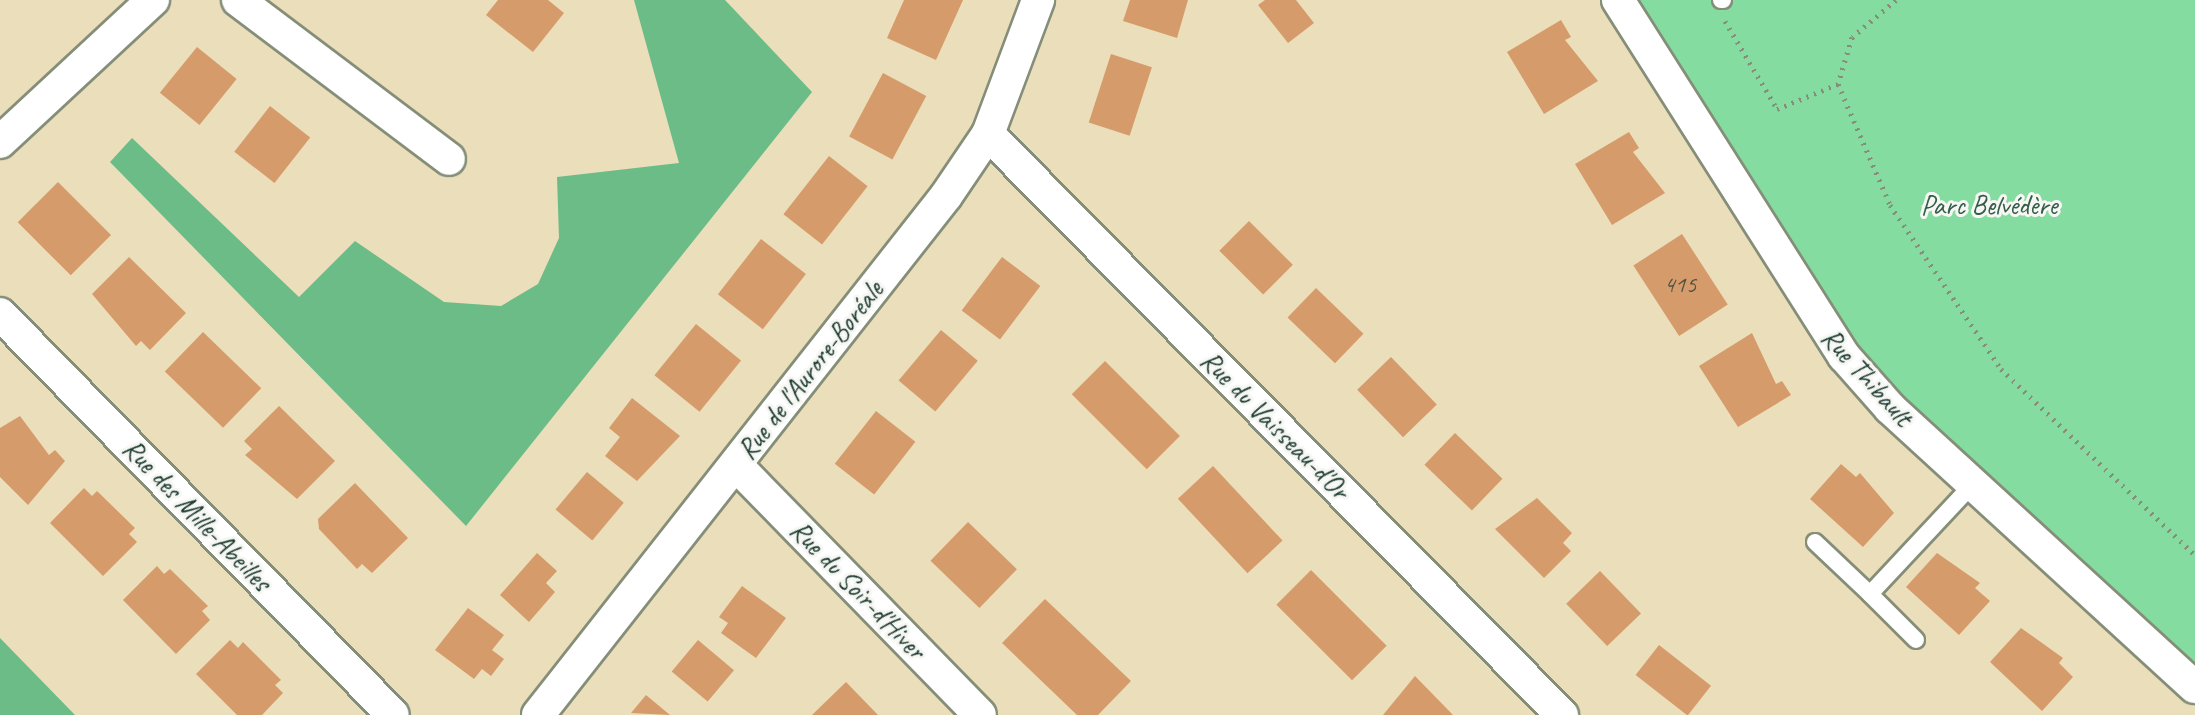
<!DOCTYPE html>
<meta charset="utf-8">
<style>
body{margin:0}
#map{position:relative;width:2195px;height:715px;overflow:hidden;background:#ebdebb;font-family:Caveat,sans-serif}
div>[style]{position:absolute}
.green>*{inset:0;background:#84dca0}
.forest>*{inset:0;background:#6bbc86}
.building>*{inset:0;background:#d69b6b;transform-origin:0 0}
.path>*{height:5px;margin-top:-2.5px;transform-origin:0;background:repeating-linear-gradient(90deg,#858e78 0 2px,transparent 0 8px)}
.roads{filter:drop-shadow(2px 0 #858e78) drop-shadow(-2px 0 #858e78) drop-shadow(0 2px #858e78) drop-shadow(0 -2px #858e78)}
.lane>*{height:16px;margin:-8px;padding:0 8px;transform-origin:8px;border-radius:8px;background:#fff}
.street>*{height:32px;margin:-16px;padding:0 16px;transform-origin:16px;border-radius:16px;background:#fff}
span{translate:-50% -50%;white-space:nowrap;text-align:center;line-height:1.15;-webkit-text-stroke:6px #f6f6f2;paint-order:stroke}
.number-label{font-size:24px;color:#4d5442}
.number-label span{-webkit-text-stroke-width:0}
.park-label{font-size:28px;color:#335d4a}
.street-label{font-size:28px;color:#1f3d34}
</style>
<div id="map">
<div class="green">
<i style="clip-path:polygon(1619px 0,2195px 0,2195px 687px,1890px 408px)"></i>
</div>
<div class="forest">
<i style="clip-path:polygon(634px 0,725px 0,812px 92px,466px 526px,110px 162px,132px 138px,299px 297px,355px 241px,444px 302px,501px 306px,538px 284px,559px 238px,557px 177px,679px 163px)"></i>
<i style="clip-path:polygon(0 638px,75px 715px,0 715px)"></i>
</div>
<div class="building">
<i style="clip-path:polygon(498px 0,548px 0,564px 13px,533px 52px,486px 15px)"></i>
<i style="clip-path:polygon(904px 0,963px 0,936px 60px,887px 38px)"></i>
<i style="clip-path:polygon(1130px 0,1188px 0,1177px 38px,1123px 21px)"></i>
<i style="clip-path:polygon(1265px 0,1296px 0,1314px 23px,1288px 43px,1258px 5px)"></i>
<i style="clip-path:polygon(1561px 20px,1571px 37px,1565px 40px,1598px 81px,1544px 114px,1507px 52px)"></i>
<i style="left:197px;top:47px;width:51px;height:59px;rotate:39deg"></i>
<i style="left:1111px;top:54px;width:43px;height:72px;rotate:18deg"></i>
<i style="left:883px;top:73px;width:49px;height:72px;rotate:28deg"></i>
<i style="left:270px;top:106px;width:51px;height:58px;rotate:38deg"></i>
<i style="clip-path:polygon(1629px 132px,1639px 148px,1633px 152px,1665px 193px,1612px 225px,1575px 164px)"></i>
<i style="left:829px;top:156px;width:49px;height:74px;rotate:38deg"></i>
<i style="left:58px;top:182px;width:75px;height:57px;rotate:45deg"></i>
<i style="left:1249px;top:221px;width:62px;height:42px;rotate:45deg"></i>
<i style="left:1682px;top:234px;width:84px;height:58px;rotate:57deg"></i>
<i style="left:761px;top:239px;width:57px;height:70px;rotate:38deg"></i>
<i style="clip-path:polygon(129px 257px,186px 313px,150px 350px,141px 341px,136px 346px,92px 294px)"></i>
<i style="left:1002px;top:257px;width:48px;height:67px;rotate:37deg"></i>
<i style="left:1316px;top:288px;width:66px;height:41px;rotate:44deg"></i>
<i style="left:696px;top:324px;width:58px;height:66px;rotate:39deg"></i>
<i style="left:941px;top:330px;width:48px;height:66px;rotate:40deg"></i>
<i style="left:203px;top:332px;width:81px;height:55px;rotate:44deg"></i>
<i style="clip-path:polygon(1752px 333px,1776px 384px,1782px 381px,1791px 395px,1738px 427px,1699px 366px)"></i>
<i style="left:1391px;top:357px;width:66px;height:47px;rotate:46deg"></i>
<i style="left:1105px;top:361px;width:106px;height:47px;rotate:45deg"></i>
<i style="clip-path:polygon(632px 398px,680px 436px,637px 481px,605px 456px,620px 437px,609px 428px)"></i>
<i style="clip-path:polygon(279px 406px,335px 461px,297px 499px,245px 455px,252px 449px,244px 441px)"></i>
<i style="left:876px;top:411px;width:50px;height:67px;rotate:38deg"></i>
<i style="clip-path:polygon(20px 416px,49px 455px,55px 450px,65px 461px,28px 505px,0 477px,0 428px)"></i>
<i style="left:1455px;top:433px;width:66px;height:44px;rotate:44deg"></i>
<i style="clip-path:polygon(1841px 464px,1856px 477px,1860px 473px,1894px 513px,1863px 547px,1810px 499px)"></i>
<i style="left:1213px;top:466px;width:102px;height:48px;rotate:47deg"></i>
<i style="left:587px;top:472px;width:48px;height:49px;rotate:40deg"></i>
<i style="clip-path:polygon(355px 483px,408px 538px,372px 573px,362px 564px,357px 569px,319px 529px,318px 519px)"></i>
<i style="clip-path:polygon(84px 488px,92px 496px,97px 491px,135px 528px,129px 534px,137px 542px,103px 576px,50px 523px)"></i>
<i style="clip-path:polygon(1537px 498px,1572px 533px,1563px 543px,1571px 551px,1544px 578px,1495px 529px)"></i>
<i style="left:968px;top:522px;width:68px;height:54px;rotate:44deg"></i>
<i style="clip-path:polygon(537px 553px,557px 571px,546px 583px,555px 592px,529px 622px,500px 595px)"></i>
<i style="clip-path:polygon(1937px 553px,1980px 583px,1975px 588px,1990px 601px,1959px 635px,1906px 587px)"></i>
<i style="clip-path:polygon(157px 566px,164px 574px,170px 569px,208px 606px,202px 611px,210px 620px,176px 654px,123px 600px)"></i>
<i style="left:1311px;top:570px;width:107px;height:49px;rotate:45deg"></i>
<i style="left:1600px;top:571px;width:59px;height:47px;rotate:46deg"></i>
<i style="clip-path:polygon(742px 586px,786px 618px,756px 658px,721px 633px,728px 623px,719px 617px)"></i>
<i style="clip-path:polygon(1045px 599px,1131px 681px,1098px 715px,1077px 715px,1002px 643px)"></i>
<i style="clip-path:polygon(468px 608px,504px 635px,492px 650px,504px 659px,491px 676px,482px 669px,474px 679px,435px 650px)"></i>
<i style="clip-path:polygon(2021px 628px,2063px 658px,2059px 663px,2073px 677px,2042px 711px,1990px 662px)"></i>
<i style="clip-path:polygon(230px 640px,238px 648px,243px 642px,281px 680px,275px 685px,283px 693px,262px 715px,237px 715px,196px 674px)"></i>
<i style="left:698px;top:640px;width:47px;height:41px;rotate:40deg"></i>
<i style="left:1659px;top:645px;width:66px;height:38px;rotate:38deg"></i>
<i style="clip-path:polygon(1415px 676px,1453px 715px,1383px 715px)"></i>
<i style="clip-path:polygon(846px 682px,878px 715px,812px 715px)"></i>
<i style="clip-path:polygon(646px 695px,670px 715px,631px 713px)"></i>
</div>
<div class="path">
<i style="left:1896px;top:0;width:57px;rotate:139.9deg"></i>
<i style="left:1852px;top:37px;width:49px;rotate:106.6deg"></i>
<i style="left:1838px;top:84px;width:132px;rotate:66.7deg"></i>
<i style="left:1890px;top:205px;width:198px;rotate:55.9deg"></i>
<i style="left:2001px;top:369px;width:269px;rotate:43.8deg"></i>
<i style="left:1725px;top:21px;width:102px;rotate:59.4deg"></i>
<i style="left:1777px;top:109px;width:66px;rotate:-22.3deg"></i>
</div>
<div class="roads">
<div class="lane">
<i style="left:1721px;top:0;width:2px"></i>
<i style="left:1815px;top:542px;width:76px;rotate:43.4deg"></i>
<i style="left:1870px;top:594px;width:151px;rotate:-46.9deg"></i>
<i style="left:1870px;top:594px;width:65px;rotate:45deg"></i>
</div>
<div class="street">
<i style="left:238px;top:0;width:264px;rotate:37deg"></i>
<i style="left:1618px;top:0;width:422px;rotate:57.6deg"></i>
<i style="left:1844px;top:356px;width:69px;rotate:48.5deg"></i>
<i style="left:1890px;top:408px;width:413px;rotate:42.5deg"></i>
<i style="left:988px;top:134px;width:817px;rotate:45.35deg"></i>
<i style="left:0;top:142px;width:209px;rotate:-42.9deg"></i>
<i style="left:0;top:314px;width:561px;rotate:45.58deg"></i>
<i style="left:736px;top:465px;width:349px;rotate:45.7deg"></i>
<i style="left:538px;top:715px;width:660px;rotate:-51.83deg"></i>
<i style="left:946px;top:196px;width:75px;rotate:-55.9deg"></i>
<i style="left:988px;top:134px;width:143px;rotate:-69.5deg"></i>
</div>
</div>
<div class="number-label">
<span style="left:1680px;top:285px">415</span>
</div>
<div class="park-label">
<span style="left:1989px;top:205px">Parc Belvédère</span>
</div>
<div class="street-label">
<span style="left:810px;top:370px;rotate:-52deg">Rue de l'Aurore-Boréale</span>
<span style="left:1867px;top:377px;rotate:48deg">Rue Thibault</span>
<span style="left:1275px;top:425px;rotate:45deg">Rue du Vaisseau-d'Or</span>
<span style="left:197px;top:515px;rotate:46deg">Rue des Mille-Abeilles</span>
<span style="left:858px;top:590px;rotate:46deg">Rue du Soir-d'Hiver</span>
</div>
</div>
